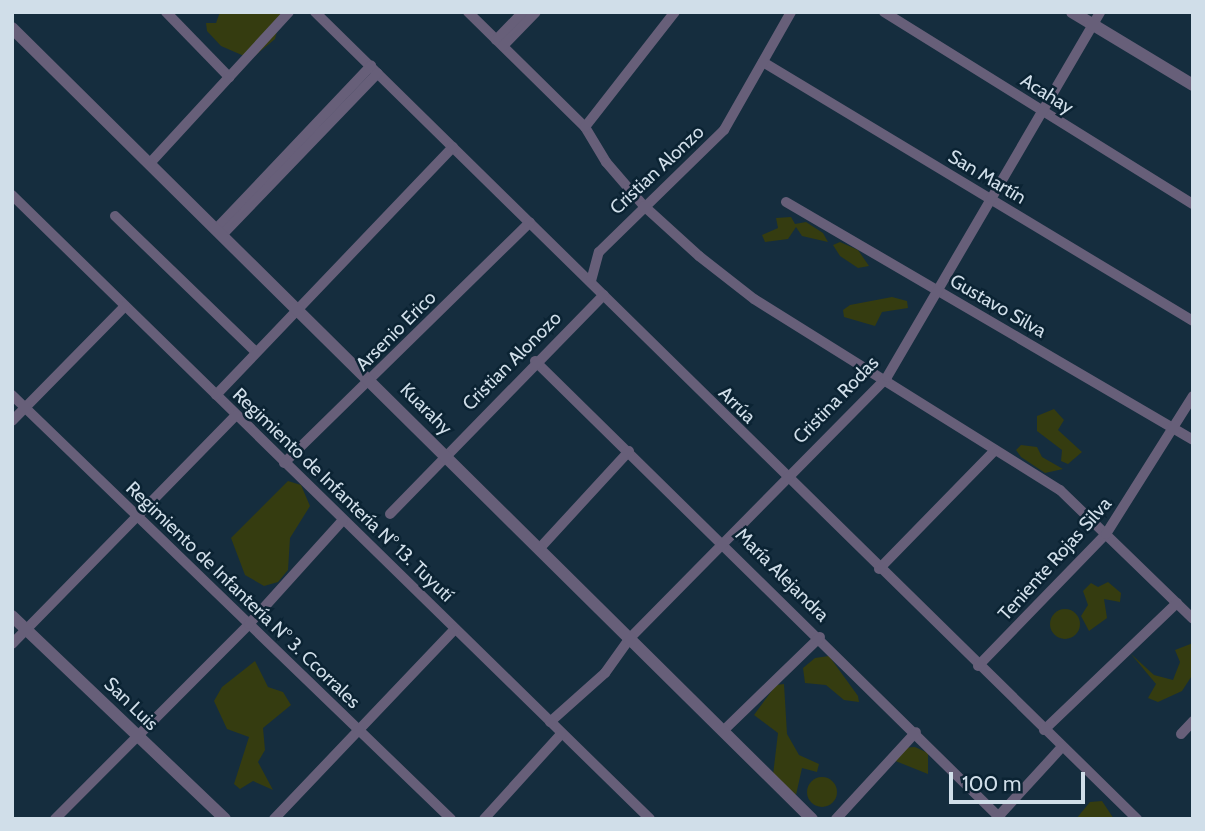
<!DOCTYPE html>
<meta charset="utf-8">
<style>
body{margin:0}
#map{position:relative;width:1205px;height:831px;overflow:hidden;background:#152d3e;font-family:Cabin,sans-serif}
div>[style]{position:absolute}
.green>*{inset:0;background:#353c10}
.round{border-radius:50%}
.minor>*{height:10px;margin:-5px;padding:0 5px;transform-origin:5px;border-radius:5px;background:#675f79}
.tertiary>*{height:12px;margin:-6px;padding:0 6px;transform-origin:6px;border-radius:6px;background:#675f79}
span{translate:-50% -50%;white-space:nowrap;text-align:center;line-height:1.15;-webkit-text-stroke:5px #0b2333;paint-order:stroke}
.street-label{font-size:19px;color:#d0dee9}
.frame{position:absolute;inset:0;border:14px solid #d0dee9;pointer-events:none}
.scale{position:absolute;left:949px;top:772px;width:136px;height:32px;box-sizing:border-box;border:4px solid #d0dee9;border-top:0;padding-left:9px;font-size:21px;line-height:24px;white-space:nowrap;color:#d0dee9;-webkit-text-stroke:5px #0b2333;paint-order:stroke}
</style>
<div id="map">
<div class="green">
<i style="clip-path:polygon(220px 12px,280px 12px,281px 16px,275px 39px,251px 59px,221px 46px,207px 31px,206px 23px,216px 23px)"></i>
<i style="clip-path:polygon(791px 217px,795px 224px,806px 222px,823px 233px,828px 242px,802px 236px,796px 227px,788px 239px,765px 242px,762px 235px,778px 228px,776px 218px)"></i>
<i style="clip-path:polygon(840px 242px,858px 250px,869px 266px,858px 268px,840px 256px,833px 245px)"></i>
<i style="clip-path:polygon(892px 297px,907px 301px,908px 308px,882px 312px,875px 326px,844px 317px,843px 310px,850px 305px)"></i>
<i style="clip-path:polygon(1054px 409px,1064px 420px,1058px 430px,1082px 452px,1068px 464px,1061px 461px,1062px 450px,1037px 431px,1037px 416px)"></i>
<i style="clip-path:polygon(1021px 445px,1037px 447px,1042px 457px,1063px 469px,1045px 473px,1021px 457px,1016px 450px)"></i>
<i style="clip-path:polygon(288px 481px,301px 485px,310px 506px,290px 538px,288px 570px,278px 582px,264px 586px,245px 575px,231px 538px)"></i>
<i style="clip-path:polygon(1108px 582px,1121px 593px,1120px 602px,1104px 599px,1107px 618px,1089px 631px,1081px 616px,1088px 605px,1083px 591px,1091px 583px,1098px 587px)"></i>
<i class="round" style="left:1050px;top:609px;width:30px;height:30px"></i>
<i style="clip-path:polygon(1193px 643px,1193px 674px,1182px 691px,1158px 702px,1148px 698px,1156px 684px,1131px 654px,1154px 675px,1173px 680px,1180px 662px,1175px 650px)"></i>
<i style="clip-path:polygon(829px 656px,858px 696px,859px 702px,844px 700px,826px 685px,805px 683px,803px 668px,815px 658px)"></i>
<i style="clip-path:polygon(255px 661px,268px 687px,283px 692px,291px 705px,263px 728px,265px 750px,258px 762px,273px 790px,253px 781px,240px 789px,234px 784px,249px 737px,227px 729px,214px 701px,222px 687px)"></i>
<i style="clip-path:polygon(784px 684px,787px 734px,799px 755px,819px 764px,817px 772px,802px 768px,796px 795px,773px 775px,778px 733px,754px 715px,776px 685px)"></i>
<i style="clip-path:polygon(915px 747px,928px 753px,928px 774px,893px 760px,899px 748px)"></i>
<i class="round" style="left:807px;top:777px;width:30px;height:30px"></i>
<i style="clip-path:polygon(1102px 801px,1114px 819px,1076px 819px,1090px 802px)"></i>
</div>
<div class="minor">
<i style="left:166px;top:12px;width:91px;rotate:45.9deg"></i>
<i style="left:315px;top:12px;width:1152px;rotate:44.47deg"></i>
<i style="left:468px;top:12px;width:164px;rotate:44.5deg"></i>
<i style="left:585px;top:127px;width:41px;rotate:59deg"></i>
<i style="left:606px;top:162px;width:58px;rotate:49.2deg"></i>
<i style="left:644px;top:206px;width:74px;rotate:42.3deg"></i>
<i style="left:699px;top:256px;width:70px;rotate:38deg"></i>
<i style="left:754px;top:299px;width:361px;rotate:32deg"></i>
<i style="left:1060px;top:490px;width:185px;rotate:44.1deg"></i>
<i style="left:884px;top:12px;width:364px;rotate:31.9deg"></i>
<i style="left:496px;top:40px;width:39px;rotate:-46deg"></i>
<i style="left:503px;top:46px;width:47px;rotate:-45.9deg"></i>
<i style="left:763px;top:62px;width:502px;rotate:31.06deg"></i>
<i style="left:585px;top:127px;width:146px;rotate:-52deg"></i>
<i style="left:151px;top:162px;width:204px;rotate:-47.4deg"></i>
<i style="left:12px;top:195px;width:892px;rotate:44.36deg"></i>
<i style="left:786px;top:202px;width:471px;rotate:30.3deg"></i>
<i style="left:115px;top:216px;width:196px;rotate:44deg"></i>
<i style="left:217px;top:228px;width:224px;rotate:-46.5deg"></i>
<i style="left:223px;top:234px;width:223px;rotate:-46.1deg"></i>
<i style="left:591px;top:281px;width:30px;rotate:-75deg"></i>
<i style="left:599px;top:252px;width:175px;rotate:-44.3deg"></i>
<i style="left:724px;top:130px;width:136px;rotate:-60.4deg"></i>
<i style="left:535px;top:361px;width:653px;rotate:44.5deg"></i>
<i style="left:12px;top:395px;width:610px;rotate:44deg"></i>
<i style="left:216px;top:395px;width:343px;rotate:-46.3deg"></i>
<i style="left:12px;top:421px;width:161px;rotate:-45.5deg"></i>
<i style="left:284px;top:463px;width:344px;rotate:-44.4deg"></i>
<i style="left:390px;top:514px;width:306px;rotate:-45.7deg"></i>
<i style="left:539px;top:549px;width:133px;rotate:-47.4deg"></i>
<i style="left:879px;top:569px;width:166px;rotate:-45.7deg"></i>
<i style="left:12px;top:644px;width:320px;rotate:-45.6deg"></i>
<i style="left:978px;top:666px;width:184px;rotate:-45.9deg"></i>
<i style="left:1106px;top:534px;width:163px;rotate:-57.8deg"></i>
<i style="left:550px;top:722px;width:74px;rotate:-41.7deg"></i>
<i style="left:605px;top:673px;width:43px;rotate:-54.5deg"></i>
<i style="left:630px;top:638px;width:366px;rotate:-45.4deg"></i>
<i style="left:887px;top:377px;width:423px;rotate:-59.7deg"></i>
<i style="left:1044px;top:730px;width:184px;rotate:-43.7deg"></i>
<i style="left:723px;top:731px;width:135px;rotate:-44.1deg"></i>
<i style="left:1181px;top:734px;width:18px;rotate:-47deg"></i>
<i style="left:55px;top:819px;width:275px;rotate:-45.1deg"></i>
<i style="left:249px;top:624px;width:140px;rotate:-47.9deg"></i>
<i style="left:274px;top:819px;width:262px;rotate:-46.4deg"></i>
<i style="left:484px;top:819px;width:115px;rotate:-47.8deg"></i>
<i style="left:836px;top:819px;width:118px;rotate:-47.4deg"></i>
<i style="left:996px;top:819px;width:98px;rotate:-47.5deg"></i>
</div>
<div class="tertiary">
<i style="left:1072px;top:12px;width:141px;rotate:31.1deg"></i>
<i style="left:12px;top:28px;width:1125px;rotate:44.68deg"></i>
<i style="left:12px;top:616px;width:294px;rotate:43.6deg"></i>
</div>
<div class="street-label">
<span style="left:1047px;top:94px;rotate:32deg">Acahay</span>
<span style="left:657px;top:170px;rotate:-43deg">Cristian Alonzo</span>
<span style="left:987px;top:177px;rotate:31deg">San Martín</span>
<span style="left:998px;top:306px;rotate:30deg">Gustavo Silva</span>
<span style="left:396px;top:331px;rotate:-45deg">Arsenio Erico</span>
<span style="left:512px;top:361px;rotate:-45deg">Cristian Alonozo</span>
<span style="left:836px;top:400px;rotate:-46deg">Cristina Rodas</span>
<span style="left:737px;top:405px;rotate:45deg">Arrúa</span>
<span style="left:426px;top:409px;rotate:45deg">Kuarahy</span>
<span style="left:343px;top:495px;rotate:44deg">Regimiento de Infantería N° 13. Tuyutí</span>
<span style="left:1055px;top:559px;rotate:-48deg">Teniente Rojas Silva</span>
<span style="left:782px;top:575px;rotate:45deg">María Alejandra</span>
<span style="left:243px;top:595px;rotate:44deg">Regimiento de Infantería N° 3. Ccorrales</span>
<span style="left:131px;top:704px;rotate:44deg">San Luis</span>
</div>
<div class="frame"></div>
<div class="scale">100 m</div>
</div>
